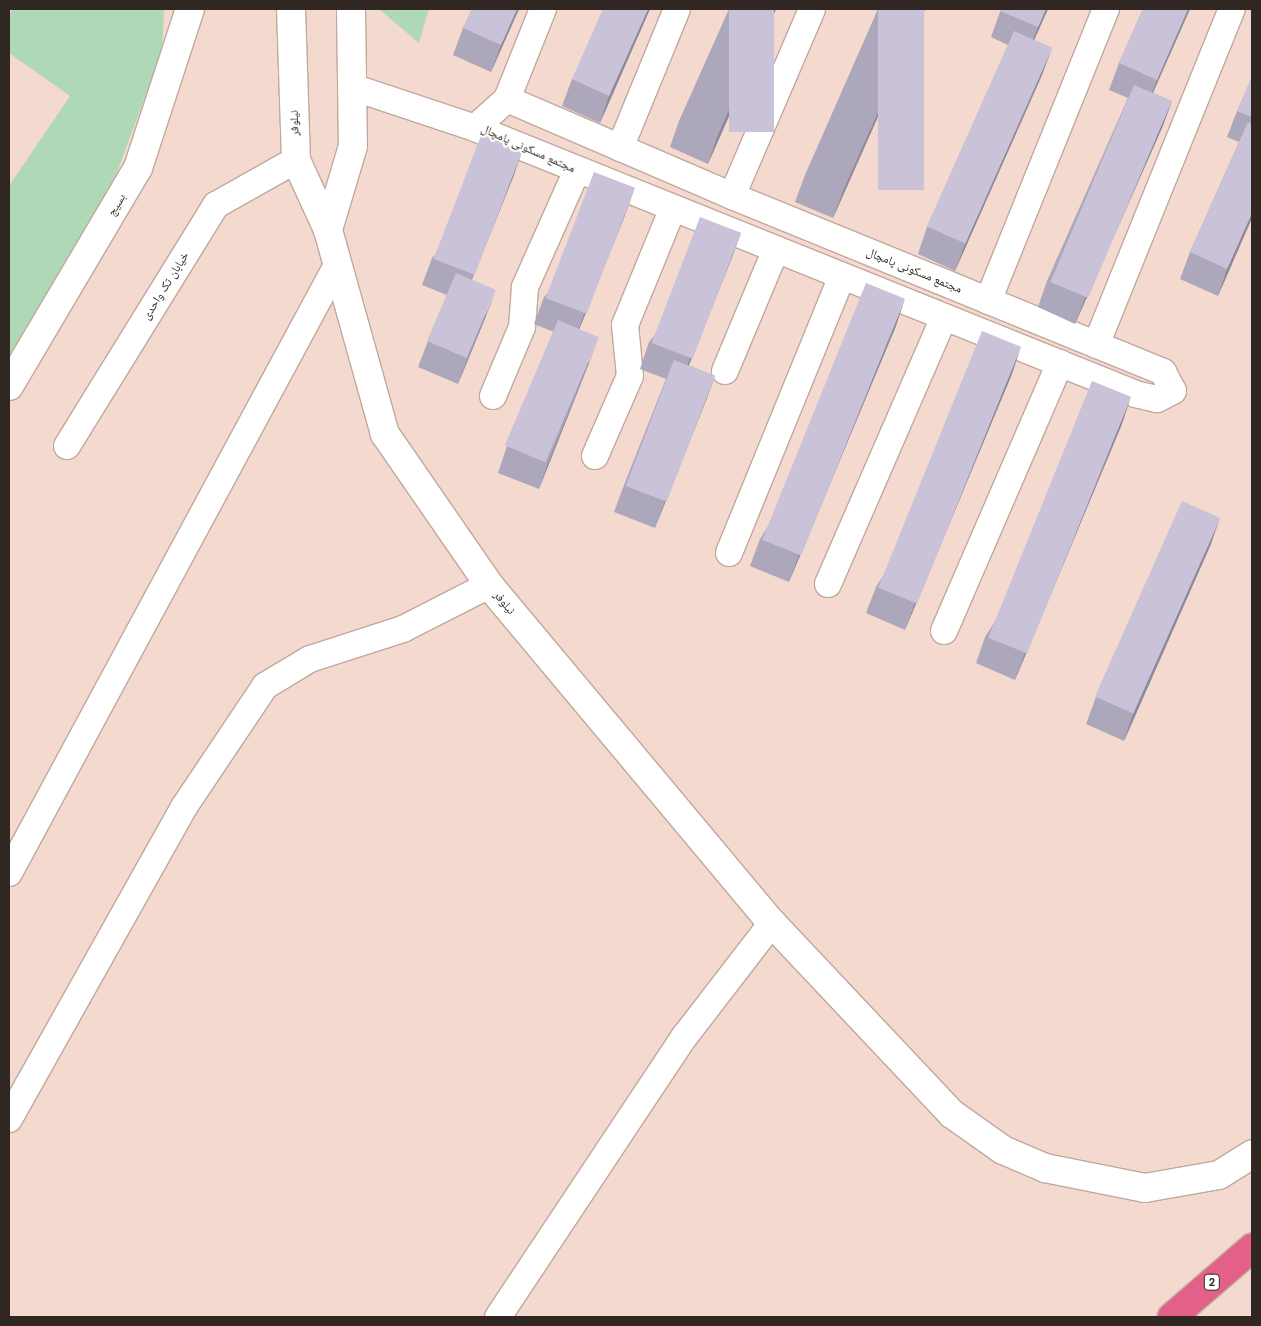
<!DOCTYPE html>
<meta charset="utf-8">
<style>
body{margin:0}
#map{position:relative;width:1261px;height:1326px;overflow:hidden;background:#f3d9ce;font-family:"DM Sans","Noto Naskh Arabic",sans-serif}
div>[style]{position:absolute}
.green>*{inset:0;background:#afd8b7}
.roads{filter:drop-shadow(1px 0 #c1a89d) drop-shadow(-1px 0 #c1a89d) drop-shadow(0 1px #c1a89d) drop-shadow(0 -1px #c1a89d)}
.street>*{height:26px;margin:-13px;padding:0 13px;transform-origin:13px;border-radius:13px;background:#fff}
.secondary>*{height:28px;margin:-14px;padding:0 14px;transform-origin:14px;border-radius:14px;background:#fff}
.highway>*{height:28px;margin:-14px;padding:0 14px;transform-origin:14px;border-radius:14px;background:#e36088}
.wall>*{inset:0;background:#ada7bb}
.shaded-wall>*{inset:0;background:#8d8898}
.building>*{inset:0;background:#c9c2d9;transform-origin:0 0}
span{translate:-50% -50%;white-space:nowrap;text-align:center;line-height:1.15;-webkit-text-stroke:4.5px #fff;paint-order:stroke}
.shield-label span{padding:1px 4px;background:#fff;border:1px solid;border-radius:4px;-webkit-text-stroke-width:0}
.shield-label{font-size:11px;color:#302622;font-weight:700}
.street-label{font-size:12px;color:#302622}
.frame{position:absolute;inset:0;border:10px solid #302622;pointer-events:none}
</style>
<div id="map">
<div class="green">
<i style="clip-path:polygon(13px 9px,164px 9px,162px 51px,105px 205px,9px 357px,9px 186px,70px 96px,9px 53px,9px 15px)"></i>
<i style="clip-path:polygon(379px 9px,429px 9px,419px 43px)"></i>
</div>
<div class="roads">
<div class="street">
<i style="left:352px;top:87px;width:130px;rotate:18.4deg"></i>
<i style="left:507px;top:99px;width:245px;rotate:23.3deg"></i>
<i style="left:732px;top:196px;width:466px;rotate:22.2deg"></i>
<i style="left:1163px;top:372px;width:21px;rotate:62deg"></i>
<i style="left:1173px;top:391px;width:18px;rotate:153deg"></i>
<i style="left:1157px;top:399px;width:22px;rotate:-167deg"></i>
<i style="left:1136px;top:394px;width:713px;rotate:-158.08deg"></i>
<i style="left:475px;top:128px;width:43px;rotate:-42.2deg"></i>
<i style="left:507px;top:99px;width:97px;rotate:-68.2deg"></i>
<i style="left:620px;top:148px;width:150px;rotate:-67.7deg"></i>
<i style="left:732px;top:196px;width:203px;rotate:-66.8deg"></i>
<i style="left:988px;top:301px;width:315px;rotate:-68deg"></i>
<i style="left:1096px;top:345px;width:362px;rotate:-68deg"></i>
<i style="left:725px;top:371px;width:132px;rotate:-67.3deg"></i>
<i style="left:493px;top:396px;width:75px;rotate:-67.2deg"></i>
<i style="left:522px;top:327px;width:40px;rotate:-85.7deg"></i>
<i style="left:525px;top:287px;width:128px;rotate:-66deg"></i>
<i style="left:67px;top:446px;width:283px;rotate:-58.3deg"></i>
<i style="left:216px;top:205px;width:92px;rotate:-29.4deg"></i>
<i style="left:595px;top:456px;width:87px;rotate:-66.4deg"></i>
<i style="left:630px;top:376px;width:51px;rotate:-95.6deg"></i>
<i style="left:625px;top:325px;width:126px;rotate:-67.7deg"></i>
<i style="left:729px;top:553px;width:299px;rotate:-67.8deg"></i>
<i style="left:828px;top:584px;width:291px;rotate:-66.5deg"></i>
<i style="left:944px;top:631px;width:292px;rotate:-66.6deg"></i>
<i style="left:9px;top:873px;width:691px;rotate:-61.65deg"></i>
<i style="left:9px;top:1119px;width:358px;rotate:-60.7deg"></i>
<i style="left:184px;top:807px;width:146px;rotate:-56.2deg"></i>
<i style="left:265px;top:686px;width:52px;rotate:-31deg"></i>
<i style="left:310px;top:659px;width:98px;rotate:-17.9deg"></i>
<i style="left:403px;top:629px;width:97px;rotate:-27.1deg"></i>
<i style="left:498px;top:1317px;width:338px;rotate:-56.4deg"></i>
<i style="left:685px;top:1036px;width:143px;rotate:-52.4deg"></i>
</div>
<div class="secondary">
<i style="left:291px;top:9px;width:151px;rotate:88.1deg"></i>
<i style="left:296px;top:160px;width:77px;rotate:65.4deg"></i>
<i style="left:351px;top:9px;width:137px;rotate:89.2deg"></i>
<i style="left:353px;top:146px;width:88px;rotate:106.6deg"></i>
<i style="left:328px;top:230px;width:212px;rotate:74.4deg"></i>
<i style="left:385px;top:434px;width:183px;rotate:55.4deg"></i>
<i style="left:489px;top:585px;width:441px;rotate:50.1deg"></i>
<i style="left:772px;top:923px;width:262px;rotate:46.7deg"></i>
<i style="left:952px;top:1114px;width:62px;rotate:35.2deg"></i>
<i style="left:1003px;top:1150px;width:46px;rotate:23.2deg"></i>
<i style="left:1045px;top:1168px;width:102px;rotate:11.3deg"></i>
<i style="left:1145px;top:1188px;width:75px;rotate:-10deg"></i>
<i style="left:1219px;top:1175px;width:39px;rotate:-32deg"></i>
<i style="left:9px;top:386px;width:253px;rotate:-59.4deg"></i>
<i style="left:138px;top:168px;width:167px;rotate:-71.9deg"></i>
</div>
<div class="highway">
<i style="left:1172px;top:1317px;width:106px;rotate:-40.8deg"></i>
</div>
</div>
<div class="wall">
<i style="clip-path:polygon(472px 9px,519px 9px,491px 72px,453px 55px,463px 28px)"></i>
<i style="clip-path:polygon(650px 9px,600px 123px,562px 106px,572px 79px)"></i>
<i style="clip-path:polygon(729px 9px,776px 9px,708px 164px,670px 147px,679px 121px)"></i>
<i style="clip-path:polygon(878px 9px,925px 9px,920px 22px,833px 218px,795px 202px,805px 175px)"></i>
<i style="clip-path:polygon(1001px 9px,1048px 9px,1034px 40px,1052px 48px,1042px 75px,955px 271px,918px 254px,927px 227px,1008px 45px,991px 37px)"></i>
<i style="clip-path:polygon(1143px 9px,1190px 9px,1153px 93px,1172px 101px,1162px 128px,1075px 324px,1038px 307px,1047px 281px,1128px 98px,1109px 90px,1119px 63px)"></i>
<i style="clip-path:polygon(1252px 77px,1252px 218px,1218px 296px,1180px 279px,1190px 252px,1239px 142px,1227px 137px,1237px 111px)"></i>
<i style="clip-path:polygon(514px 175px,472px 279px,486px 316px,458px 384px,418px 367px,428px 341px,447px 295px,422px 285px,432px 258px)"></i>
<i style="clip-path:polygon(625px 215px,579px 329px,589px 363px,539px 489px,498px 473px,507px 446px,554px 332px,534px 324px,544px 297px)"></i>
<i style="clip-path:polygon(741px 233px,731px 260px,688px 365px,715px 376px,705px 403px,655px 528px,614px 512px,624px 485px,666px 379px,640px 369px,649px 342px)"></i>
<i style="clip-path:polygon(896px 326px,789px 582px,750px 566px,760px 539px)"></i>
<i style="clip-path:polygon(1012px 374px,905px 630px,866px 613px,876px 587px)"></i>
<i style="clip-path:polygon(1122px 424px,1015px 680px,976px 663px,985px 637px)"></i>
<i style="clip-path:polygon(1211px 544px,1124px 741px,1086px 724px,1096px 697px)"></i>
</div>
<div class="shaded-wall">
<i style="clip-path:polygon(517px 9px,519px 9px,491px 72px,501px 45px)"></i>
<i style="clip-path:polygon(648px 9px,650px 9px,600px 123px,609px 96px)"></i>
<i style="clip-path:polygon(774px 9px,776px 9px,708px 164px,717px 137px)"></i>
<i style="clip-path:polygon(924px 9px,925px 9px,920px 22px,833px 218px,843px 191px)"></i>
<i style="clip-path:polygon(1046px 9px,1048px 9px,1028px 54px,1038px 27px)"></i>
<i style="clip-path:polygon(1188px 9px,1190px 9px,1147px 106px,1157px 80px)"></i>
<i style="clip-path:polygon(1052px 48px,1042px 75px,955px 271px,965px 244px)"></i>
<i style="clip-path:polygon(1172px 101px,1162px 128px,1075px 324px,1085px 298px)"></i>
<i style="clip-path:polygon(523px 149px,514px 175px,463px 301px,473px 275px)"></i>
<i style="clip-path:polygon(635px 188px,625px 215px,575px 340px,584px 314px)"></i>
<i style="clip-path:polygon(1252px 213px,1252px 218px,1218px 296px,1227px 269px)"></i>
<i style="clip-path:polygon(741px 233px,731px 260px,681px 385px,690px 358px)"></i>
<i style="clip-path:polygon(496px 290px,486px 316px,458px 384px,468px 357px)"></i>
<i style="clip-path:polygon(905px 299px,896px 326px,789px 582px,799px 555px)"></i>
<i style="clip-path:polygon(599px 337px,589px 363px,539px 489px,548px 463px)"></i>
<i style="clip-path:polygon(1021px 347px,1012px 374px,905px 630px,915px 603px)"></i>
<i style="clip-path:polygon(715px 376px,705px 403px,655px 528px,665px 501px)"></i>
<i style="clip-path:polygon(1131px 397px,1122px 424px,1015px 680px,1025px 653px)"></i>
<i style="clip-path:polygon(1220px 518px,1211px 544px,1124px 741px,1133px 714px)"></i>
</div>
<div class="building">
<i style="clip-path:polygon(472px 9px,517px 9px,501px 45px,463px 28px)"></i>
<i style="clip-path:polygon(603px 9px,648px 9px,609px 96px,572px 79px)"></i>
<i style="left:729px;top:9px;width:45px;height:123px"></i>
<i style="left:878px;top:9px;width:46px;height:181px"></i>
<i style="clip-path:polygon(1001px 9px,1046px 9px,1038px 27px,1000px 11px)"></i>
<i style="clip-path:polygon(1143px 9px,1188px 9px,1157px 80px,1119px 63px)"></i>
<i style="left:1014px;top:31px;width:42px;height:214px;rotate:24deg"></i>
<i style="clip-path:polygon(1252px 77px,1252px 117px,1237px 111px)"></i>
<i style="left:1134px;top:85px;width:41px;height:214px;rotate:23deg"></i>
<i style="clip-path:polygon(1248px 122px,1252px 124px,1252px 213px,1227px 269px,1190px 252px)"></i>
<i style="left:482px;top:133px;width:44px;height:135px;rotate:21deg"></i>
<i style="left:594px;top:172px;width:44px;height:135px;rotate:21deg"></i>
<i style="left:700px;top:217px;width:44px;height:135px;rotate:21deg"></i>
<i style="left:456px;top:273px;width:43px;height:74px;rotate:23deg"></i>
<i style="left:866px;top:283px;width:42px;height:277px;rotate:22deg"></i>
<i style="left:558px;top:320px;width:44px;height:136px;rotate:23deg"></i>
<i style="left:982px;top:331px;width:42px;height:277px;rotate:22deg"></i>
<i style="left:674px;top:360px;width:44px;height:135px;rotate:21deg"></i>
<i style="left:1092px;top:381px;width:42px;height:277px;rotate:22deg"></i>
<i style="left:1182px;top:501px;width:42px;height:214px;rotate:24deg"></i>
</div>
<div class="shield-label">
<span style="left:1212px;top:1282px">2</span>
</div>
<div class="street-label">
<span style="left:295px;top:123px;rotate:-92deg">نیلوفر</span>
<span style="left:528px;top:149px;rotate:24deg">مجتمع مسکونی پامچال</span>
<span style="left:117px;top:205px;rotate:-59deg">بسیج</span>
<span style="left:914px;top:271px;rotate:22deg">مجتمع مسکونی پامچال</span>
<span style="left:166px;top:286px;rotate:-58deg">خیابان تک واحدی</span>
<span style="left:504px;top:603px;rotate:50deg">نیلوفر</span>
</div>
<div class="frame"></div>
</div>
